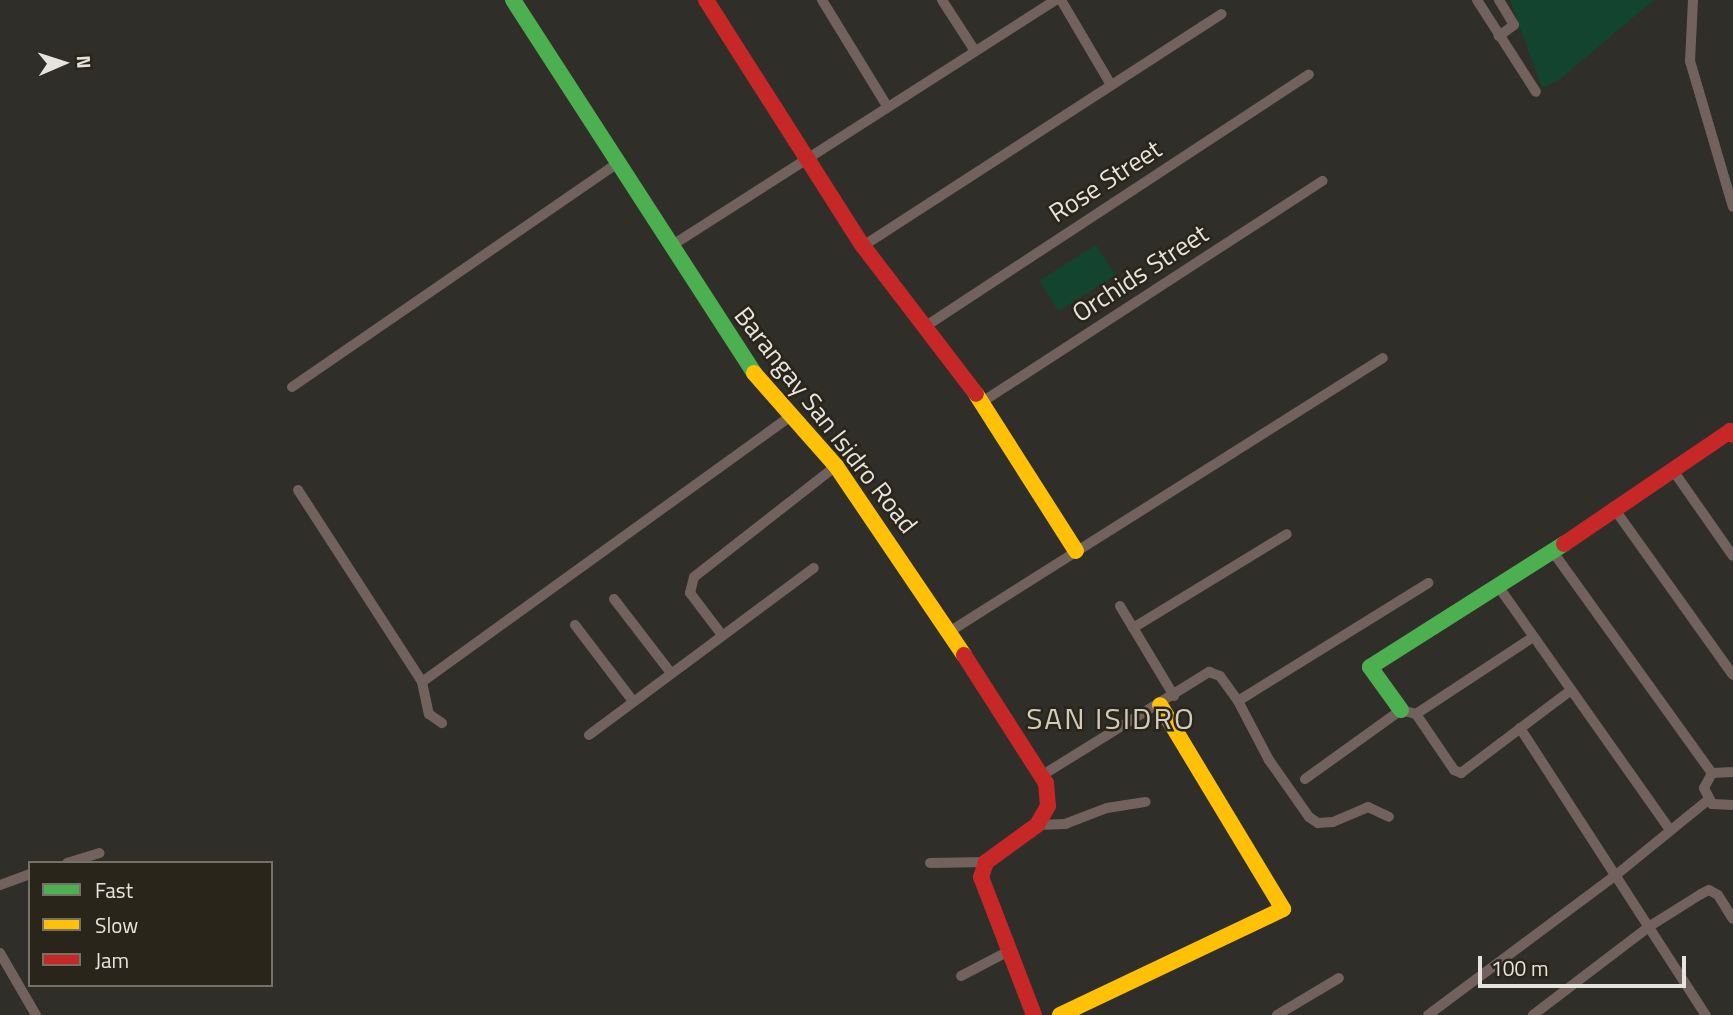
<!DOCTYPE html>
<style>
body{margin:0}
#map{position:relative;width:1733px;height:1015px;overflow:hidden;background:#302e28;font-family:"Titillium Web",sans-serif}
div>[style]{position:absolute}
.green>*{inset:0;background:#13442f;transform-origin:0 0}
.street>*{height:10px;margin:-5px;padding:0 5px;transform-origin:5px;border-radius:5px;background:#72625d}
.fast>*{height:16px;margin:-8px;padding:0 8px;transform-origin:8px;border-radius:8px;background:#4caf50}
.slow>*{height:16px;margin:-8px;padding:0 8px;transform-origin:8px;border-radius:8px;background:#ffc107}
.jam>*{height:16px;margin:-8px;padding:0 8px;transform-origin:8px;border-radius:8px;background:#c62828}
span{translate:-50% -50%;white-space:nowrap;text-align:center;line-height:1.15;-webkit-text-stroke:5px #2a251a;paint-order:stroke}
.street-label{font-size:26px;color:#e7e4dd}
.quarter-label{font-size:30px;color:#d1cbbc;letter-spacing:2px}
.legend{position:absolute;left:28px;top:861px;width:245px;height:126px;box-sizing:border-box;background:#2a251a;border:2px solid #767168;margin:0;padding:9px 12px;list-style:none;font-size:21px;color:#e7e4dd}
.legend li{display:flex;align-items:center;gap:14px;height:35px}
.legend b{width:35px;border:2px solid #767168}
.north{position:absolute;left:28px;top:28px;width:70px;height:70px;-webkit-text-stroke:5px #2a251a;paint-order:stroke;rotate:87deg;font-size:19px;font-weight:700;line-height:28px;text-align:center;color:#e7e4dd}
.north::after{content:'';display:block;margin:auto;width:24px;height:32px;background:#e7e4dd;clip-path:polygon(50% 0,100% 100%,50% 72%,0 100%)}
.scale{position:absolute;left:1478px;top:956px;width:208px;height:32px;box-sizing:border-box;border:4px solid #e7e4dd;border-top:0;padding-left:9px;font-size:21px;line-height:24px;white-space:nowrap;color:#e7e4dd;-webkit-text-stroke:5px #2a251a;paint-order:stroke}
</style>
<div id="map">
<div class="green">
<i style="clip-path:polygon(1510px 0,1654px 0,1559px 80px,1542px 88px)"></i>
<i style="left:1096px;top:245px;width:36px;height:67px;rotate:58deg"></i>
</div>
<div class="street">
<i style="left:822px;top:0;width:124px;rotate:58.5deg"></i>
<i style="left:942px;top:0;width:61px;rotate:57.1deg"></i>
<i style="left:1061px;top:0;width:99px;rotate:59.5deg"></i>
<i style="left:1477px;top:0;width:109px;rotate:57.3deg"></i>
<i style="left:1499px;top:0;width:29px;rotate:59deg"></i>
<i style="left:1514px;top:25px;width:19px;rotate:144deg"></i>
<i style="left:1693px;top:0;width:61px;rotate:92.8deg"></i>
<i style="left:1690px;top:61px;width:152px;rotate:73.6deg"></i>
<i style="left:671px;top:246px;width:456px;rotate:-32.6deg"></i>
<i style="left:863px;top:246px;width:427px;rotate:-32.9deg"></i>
<i style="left:926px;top:326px;width:458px;rotate:-33.3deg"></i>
<i style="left:292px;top:387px;width:392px;rotate:-34.5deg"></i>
<i style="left:982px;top:402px;width:406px;rotate:-33deg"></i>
<i style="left:1672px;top:469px;width:106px;rotate:55deg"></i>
<i style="left:298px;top:490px;width:229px;rotate:57.1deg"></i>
<i style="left:422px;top:682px;width:33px;rotate:78deg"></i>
<i style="left:429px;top:714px;width:16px;rotate:35deg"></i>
<i style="left:1613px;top:507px;width:206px;rotate:54.5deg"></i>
<i style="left:1553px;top:552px;width:272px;rotate:54.3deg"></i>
<i style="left:1498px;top:586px;width:299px;rotate:54.8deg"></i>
<i style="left:614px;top:599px;width:93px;rotate:52.4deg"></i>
<i style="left:1120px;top:606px;width:105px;rotate:59deg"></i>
<i style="left:575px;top:625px;width:96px;rotate:52.7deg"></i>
<i style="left:1133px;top:628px;width:180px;rotate:-31.4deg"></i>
<i style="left:949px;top:632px;width:513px;rotate:-32.27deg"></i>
<i style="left:722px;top:635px;width:53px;rotate:-127.3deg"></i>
<i style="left:690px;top:593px;width:16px;rotate:-76deg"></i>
<i style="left:694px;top:577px;width:180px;rotate:-38deg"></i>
<i style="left:422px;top:682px;width:455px;rotate:-35.8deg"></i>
<i style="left:1238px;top:701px;width:224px;rotate:-31.8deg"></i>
<i style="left:1416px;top:714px;width:68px;rotate:55.8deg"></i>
<i style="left:1454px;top:770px;width:8px;rotate:23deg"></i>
<i style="left:1461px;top:773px;width:136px;rotate:-37deg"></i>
<i style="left:1520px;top:728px;width:342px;rotate:57.1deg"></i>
<i style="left:589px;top:735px;width:280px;rotate:-36.6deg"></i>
<i style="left:1733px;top:772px;width:21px;rotate:177deg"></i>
<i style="left:1712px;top:773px;width:17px;rotate:118deg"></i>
<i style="left:1704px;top:788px;width:18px;rotate:63deg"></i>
<i style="left:1712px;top:804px;width:21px;rotate:3deg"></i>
<i style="left:1041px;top:776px;width:198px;rotate:-31.8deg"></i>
<i style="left:1209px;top:672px;width:12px;rotate:20deg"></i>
<i style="left:1220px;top:676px;width:31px;rotate:54deg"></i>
<i style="left:1238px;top:701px;width:67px;rotate:62.3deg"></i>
<i style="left:1269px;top:760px;width:70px;rotate:54.9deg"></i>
<i style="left:1309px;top:817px;width:11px;rotate:34deg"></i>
<i style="left:1318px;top:823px;width:15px;rotate:-4deg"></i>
<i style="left:1333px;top:822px;width:38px;rotate:-23deg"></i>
<i style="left:1368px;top:807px;width:23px;rotate:25deg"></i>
<i style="left:1305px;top:779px;width:118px;rotate:-35.7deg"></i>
<i style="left:1401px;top:710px;width:16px;rotate:15deg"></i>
<i style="left:1416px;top:714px;width:140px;rotate:-33.3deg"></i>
<i style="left:1037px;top:825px;width:28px;rotate:-2deg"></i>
<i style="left:1065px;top:824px;width:45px;rotate:-20.9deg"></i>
<i style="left:1107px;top:808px;width:39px;rotate:-9deg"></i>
<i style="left:67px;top:863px;width:34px;rotate:-17deg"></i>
<i style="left:930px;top:863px;width:56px;rotate:-1deg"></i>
<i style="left:0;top:885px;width:32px;rotate:-20deg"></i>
<i style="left:0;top:953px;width:72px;rotate:59.9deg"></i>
<i style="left:961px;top:976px;width:52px;rotate:-27.6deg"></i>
<i style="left:1277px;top:1015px;width:72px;rotate:-30.8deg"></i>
<i style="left:1428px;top:1015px;width:234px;rotate:-36.7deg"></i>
<i style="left:1616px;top:875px;width:119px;rotate:-39.2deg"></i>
<i style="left:1533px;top:1015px;width:147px;rotate:-37.3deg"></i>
<i style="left:1650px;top:926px;width:60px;rotate:-32.1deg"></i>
<i style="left:1701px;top:894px;width:9px;rotate:-27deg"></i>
<i style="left:1709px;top:890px;width:10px;rotate:29deg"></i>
<i style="left:1718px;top:895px;width:28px;rotate:58deg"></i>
</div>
<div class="fast">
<i style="left:513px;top:0;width:444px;rotate:57.1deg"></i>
<i style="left:1401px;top:710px;width:53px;rotate:-125.8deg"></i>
<i style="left:1370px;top:667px;width:230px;rotate:-32.4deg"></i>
</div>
<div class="slow">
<i style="left:754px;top:373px;width:124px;rotate:48.6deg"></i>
<i style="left:836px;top:466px;width:228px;rotate:55.9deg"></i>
<i style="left:976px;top:394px;width:186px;rotate:57.5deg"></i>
<i style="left:1060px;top:1015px;width:247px;rotate:-25.4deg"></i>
<i style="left:1283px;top:909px;width:238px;rotate:-121.1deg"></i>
</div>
<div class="jam">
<i style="left:706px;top:0;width:292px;rotate:57.5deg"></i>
<i style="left:863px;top:246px;width:186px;rotate:52.6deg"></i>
<i style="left:1564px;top:544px;width:201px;rotate:-34.2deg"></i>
<i style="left:1730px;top:431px;width:5px;rotate:53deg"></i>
<i style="left:964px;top:655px;width:152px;rotate:57.4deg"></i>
<i style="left:1046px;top:783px;width:23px;rotate:85deg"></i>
<i style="left:1048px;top:806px;width:22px;rotate:120deg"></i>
<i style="left:1037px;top:825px;width:63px;rotate:144deg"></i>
<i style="left:986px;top:862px;width:16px;rotate:108deg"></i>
<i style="left:981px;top:877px;width:148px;rotate:69deg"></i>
</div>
<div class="street-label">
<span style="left:1105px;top:181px;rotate:-33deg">Rose Street</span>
<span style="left:1140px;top:273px;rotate:-33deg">Orchids Street</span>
<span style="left:826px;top:420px;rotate:52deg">Barangay San Isidro Road</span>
</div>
<div class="quarter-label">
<span style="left:1111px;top:718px">SAN ISIDRO</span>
</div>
<ul class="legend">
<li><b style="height:9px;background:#4caf50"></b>Fast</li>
<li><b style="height:9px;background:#ffc107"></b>Slow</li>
<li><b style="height:9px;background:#c62828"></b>Jam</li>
</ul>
<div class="north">N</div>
<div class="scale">100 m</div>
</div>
